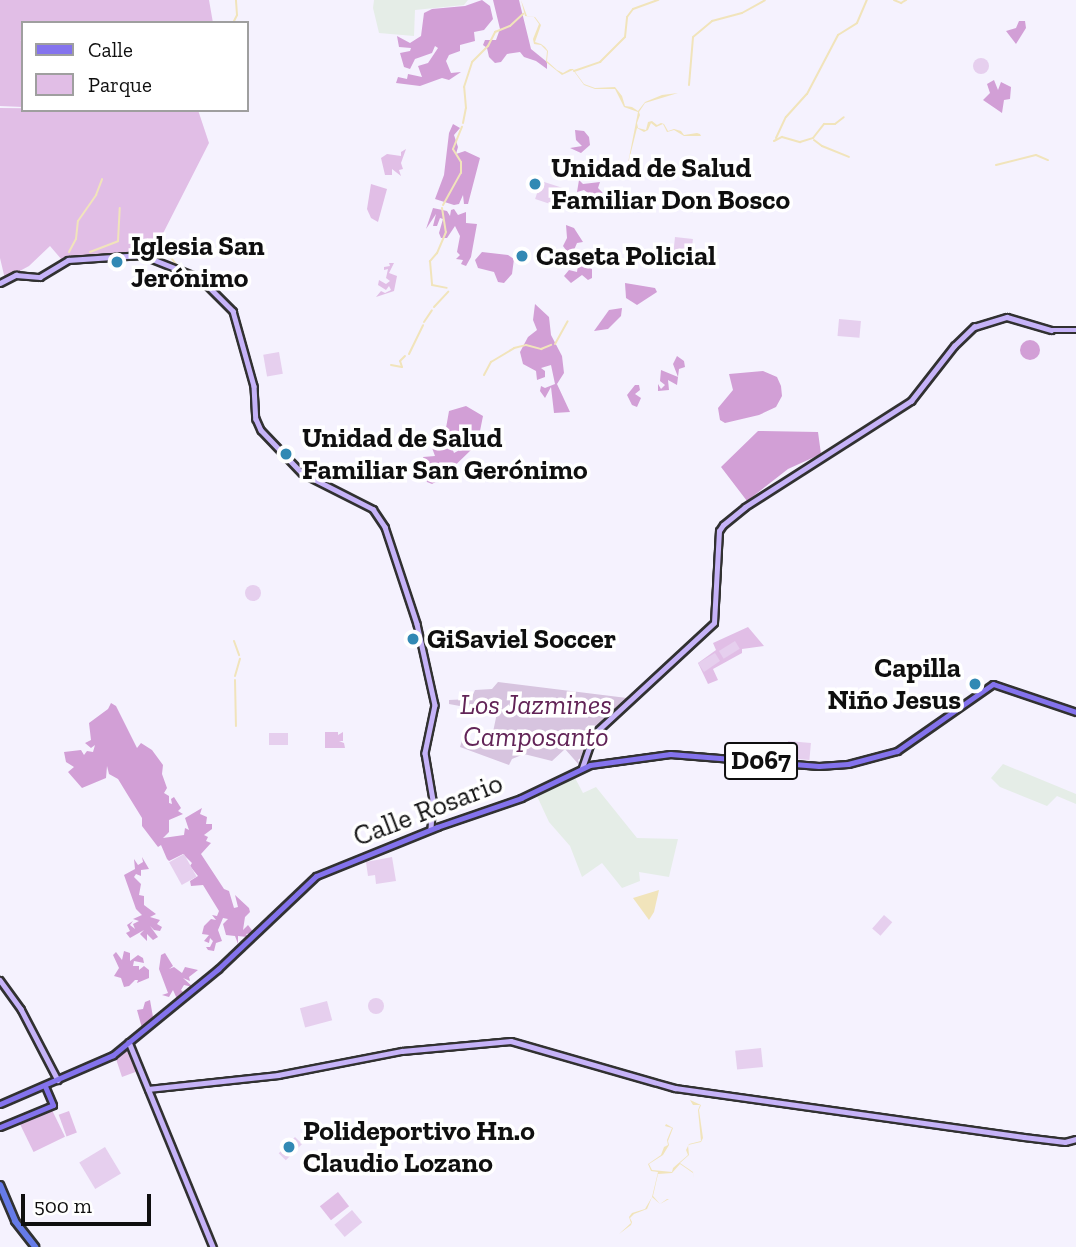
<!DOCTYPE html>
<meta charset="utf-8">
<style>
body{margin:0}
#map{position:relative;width:1076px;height:1247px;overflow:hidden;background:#f5f2fe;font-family:"Zilla Slab",serif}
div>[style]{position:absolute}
.industrial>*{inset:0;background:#e5ede7}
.green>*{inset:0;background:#e1bee6;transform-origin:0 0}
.forest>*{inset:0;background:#d29fd6}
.round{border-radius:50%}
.cemetery>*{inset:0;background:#d7c4df}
.pitch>*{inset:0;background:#e6cfee;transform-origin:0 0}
.water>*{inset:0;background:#f1e4bb}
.stream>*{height:2px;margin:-1px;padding:0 1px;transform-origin:1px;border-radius:1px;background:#f1e4bb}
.roads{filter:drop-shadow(2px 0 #313131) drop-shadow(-2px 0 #313131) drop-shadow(0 2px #313131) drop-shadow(0 -2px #313131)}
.secondary>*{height:4.5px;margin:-2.25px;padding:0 2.25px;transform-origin:2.25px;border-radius:2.25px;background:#c6b3f8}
.primary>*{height:5px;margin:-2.5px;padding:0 2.5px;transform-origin:2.5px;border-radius:2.5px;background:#8473ed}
.highway>*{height:6px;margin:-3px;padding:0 3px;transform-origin:3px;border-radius:3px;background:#667be8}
.dots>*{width:19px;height:19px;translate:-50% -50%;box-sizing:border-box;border:4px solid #fff;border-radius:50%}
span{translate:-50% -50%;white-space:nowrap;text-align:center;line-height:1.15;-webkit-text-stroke:7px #fff;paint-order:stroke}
.shield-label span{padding:2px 5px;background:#fff;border:2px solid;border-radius:5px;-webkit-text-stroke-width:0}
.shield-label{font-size:26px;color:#0f0f0f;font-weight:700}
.poi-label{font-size:28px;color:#0f0f0f;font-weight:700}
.left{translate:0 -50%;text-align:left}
.right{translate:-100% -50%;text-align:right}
.park-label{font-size:28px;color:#622457;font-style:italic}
.street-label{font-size:28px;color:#0f0f0f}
.legend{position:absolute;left:21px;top:21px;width:228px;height:91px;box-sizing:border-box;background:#fff;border:2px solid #9f9f9f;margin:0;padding:9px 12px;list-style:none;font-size:21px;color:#0f0f0f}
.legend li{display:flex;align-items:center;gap:14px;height:35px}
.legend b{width:35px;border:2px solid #9f9f9f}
.scale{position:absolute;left:21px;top:1194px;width:130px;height:32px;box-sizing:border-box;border:4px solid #0f0f0f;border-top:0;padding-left:9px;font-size:21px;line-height:24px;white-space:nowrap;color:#0f0f0f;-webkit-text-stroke:5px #fff;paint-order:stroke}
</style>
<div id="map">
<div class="industrial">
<i style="clip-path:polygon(374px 0,468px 0,464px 5px,415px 10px,414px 36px,379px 33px,373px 8px)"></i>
<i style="clip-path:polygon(1003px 764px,1076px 794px,1076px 804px,1057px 796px,1047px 806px,1000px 787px,991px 778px)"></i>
<i style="clip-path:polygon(574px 776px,583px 793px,596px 787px,637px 838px,678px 839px,669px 877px,639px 872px,640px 881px,622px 888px,602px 863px,582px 877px,570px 846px,549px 822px,536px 794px)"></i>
</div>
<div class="green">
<i style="clip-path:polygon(0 0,209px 0,213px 23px,23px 23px,23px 42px,20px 40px,23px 43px,23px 107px,0 106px)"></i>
<i style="clip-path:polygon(0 108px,198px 110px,209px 143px,151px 257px,145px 255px,62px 260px,50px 246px,29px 266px,5px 279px,0 258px)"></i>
<i style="clip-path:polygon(406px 149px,401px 163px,403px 169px,399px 170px,401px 176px,392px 169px,392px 175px,385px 175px,381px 158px,387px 154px,401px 156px,401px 152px)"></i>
<i style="clip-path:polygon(371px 184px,387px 189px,378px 222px,371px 218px,367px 209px)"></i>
<i style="clip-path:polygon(389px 263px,394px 263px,389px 273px,397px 276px,394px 291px,376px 297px,381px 291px,385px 293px,391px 290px,389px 286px,386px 290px,378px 285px,379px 280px,386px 284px,390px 281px,386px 278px,388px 269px,384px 270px,384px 267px,390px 266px)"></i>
<i style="clip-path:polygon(748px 627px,764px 646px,742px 649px,742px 653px,713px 669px,718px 680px,708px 684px,698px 663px,716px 650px,713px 643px)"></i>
<i style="clip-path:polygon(325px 732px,338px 732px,338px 735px,343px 732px,343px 741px,339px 741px,344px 743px,345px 748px,325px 748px)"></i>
<i style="clip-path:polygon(128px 1047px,138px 1071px,122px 1077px,115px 1056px)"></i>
<i style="left:51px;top:1108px;width:32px;height:35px;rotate:64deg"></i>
<i style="left:69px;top:1111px;width:23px;height:11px;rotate:70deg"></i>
<i style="left:338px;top:1192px;width:18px;height:23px;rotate:52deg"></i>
</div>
<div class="forest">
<i style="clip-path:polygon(482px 0,490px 6px,493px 19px,484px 30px,474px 32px,475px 41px,460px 45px,460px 51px,449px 55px,446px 61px,451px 73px,461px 72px,449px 80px,442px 78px,420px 86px,396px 83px,398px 77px,407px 79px,408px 74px,422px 77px,418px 66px,428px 63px,438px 48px,435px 46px,432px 53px,415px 59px,410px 69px,404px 67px,400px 53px,410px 51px,411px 48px,399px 47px,397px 36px,410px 43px,421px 36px,424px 13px,432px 9px,465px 6px)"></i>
<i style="clip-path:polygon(493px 0,519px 0,531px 49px,547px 62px,547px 69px,536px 61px,524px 57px,520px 52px,507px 54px,501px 62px,495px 63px,489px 57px,487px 48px,483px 45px,485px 40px,496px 40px,500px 29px)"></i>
<i style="clip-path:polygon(1019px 21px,1025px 21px,1026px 28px,1016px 44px,1006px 31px,1016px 28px)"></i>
<i style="clip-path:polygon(994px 80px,998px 90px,1001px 82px,1011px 87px,1010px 99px,1004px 100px,1002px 113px,983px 100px,990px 93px,987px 84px)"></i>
<i style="clip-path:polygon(453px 124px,460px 128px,454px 135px,458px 147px,456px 154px,465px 151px,480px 158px,468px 204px,464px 204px,463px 195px,459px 204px,454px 205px,435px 199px,444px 175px,449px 133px)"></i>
<i style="clip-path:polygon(575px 130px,584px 131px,589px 137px,590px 145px,581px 153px,570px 148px,582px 146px,576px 140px)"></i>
<i style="clip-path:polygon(579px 180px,583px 184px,600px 182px,598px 188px,605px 195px,603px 204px,584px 190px,577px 192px)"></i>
<i style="clip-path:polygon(433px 208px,447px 211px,450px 216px,451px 210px,454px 209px,458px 215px,466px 212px,466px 223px,477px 224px,471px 257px,466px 266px,461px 264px,463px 260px,456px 259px,460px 255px,457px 252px,460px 236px,455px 226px,447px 238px,441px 238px,439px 233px,443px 219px,440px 218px,437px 226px,433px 226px,436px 214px,426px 229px)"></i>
<i style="clip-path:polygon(566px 225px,574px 228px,583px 242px,577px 243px,571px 257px,563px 246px,567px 238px)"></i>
<i style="clip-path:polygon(482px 252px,508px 255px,514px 259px,512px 274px,504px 283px,498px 282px,494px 272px,478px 268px,475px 260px)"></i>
<i style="clip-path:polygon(578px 264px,592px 269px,592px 278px,588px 280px,582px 275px,571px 283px,564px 276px,569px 270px,577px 272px)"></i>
<i style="clip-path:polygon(625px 283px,655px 288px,657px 292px,637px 305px,626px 298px)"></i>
<i style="clip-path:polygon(535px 304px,549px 317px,551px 335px,562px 356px,564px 373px,557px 384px,570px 412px,554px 413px,551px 387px,545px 398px,540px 391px,541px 386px,545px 388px,555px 384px,551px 365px,541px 368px,545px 371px,545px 377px,537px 380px,536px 371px,523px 364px,520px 352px,528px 337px,537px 330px,533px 320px)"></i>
<i style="clip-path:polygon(622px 308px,621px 316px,608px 329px,594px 331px,609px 310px)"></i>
<i class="round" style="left:1020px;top:340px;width:20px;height:20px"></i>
<i style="clip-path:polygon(677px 356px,684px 361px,685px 367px,679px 369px,677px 385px,668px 380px,669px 390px,658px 391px,658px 384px,661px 389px,665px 385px,660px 381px,661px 370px,678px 377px,673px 364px)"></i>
<i style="clip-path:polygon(763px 371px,777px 377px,781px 386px,782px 396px,776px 407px,759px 415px,725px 423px,720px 420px,718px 408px,733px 390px,729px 374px)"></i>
<i style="clip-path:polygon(635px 385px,639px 385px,640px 390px,635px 394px,641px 398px,637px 407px,632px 405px,627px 395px)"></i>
<i style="clip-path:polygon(466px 406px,483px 416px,480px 431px,476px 434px,462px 433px,460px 439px,456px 439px,453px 433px,449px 440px,454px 453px,469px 445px,471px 450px,441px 479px,432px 484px,427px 482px,422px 466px,425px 462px,423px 457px,435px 456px,431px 445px,446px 428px,449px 411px)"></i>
<i style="clip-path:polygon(758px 431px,818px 432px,821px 454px,788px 469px,747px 501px,721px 467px)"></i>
<i style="clip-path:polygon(111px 703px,116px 706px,137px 748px,141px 743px,152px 750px,163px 765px,162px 774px,167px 788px,164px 793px,169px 796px,169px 803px,172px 804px,171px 799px,174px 797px,181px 808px,178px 811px,183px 814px,169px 820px,169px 832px,163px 838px,184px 835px,185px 828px,189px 830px,185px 818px,202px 808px,200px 814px,207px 817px,206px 824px,212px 824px,212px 829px,204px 835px,208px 837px,206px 841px,211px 843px,201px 854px,224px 889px,229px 891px,234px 908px,238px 907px,235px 895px,249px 908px,250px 912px,245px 917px,243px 930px,248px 925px,254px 933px,246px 934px,249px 938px,245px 941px,247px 937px,238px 936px,238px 944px,235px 936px,226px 935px,223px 924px,228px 919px,223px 918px,218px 930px,222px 941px,216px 943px,214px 951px,208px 950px,206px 947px,210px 947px,213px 941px,210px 938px,209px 943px,204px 941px,209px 935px,202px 934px,204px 926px,211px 919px,216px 920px,212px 915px,217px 916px,219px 911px,203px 885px,191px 886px,190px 881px,198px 876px,190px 866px,192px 863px,183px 854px,169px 861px,167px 859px,161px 845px,158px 847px,142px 826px,142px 818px,129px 797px,118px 779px,109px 774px,107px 766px,106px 778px,82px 788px,68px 772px,74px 767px,66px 762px,64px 752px,81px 750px,84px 755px,87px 751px,93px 752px,95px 745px,91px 748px,85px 743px,91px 740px,89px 723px,108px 709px)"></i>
<i style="clip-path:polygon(142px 857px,149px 869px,141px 870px,141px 876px,136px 874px,134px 877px,141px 884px,139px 895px,144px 896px,144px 905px,156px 914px,150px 917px,160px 920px,157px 924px,162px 927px,160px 931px,154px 930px,150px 926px,158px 937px,153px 940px,147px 934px,147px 941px,140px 934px,144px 930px,130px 938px,126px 933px,130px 931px,127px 925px,133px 921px,130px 925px,135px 929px,133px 924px,139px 921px,133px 919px,142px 915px,136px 909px,124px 875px,135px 869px,134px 859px,138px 865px,143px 862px)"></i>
<i style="clip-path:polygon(124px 951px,130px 953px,130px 961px,138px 955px,143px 958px,144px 963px,134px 961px,133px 966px,139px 966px,139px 970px,144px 966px,149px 970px,149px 978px,137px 983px,138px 980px,135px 980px,129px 986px,124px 987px,121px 978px,114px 976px,119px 968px,113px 955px,116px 952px,122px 960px)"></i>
<i style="clip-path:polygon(165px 953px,173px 966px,169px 969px,174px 967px,182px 973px,185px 967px,198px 970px,189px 977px,190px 981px,183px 978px,193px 987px,184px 985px,181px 990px,185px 994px,177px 999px,173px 990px,169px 997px,162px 995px,168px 993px,159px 969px,161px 955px)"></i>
<i style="clip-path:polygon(150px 1000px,153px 1017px,142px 1028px,137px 1010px,143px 1009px,145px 1002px)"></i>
</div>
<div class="cemetery">
<i style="clip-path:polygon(498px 682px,627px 698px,628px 702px,593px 733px,584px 755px,578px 760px,580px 766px,565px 749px,552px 761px,524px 754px,512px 759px,509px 765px,460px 747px,463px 737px,490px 746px,497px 713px,449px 704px,449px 700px,471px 699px,475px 690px,492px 689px)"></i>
</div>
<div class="pitch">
<i class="round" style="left:973px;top:58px;width:16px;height:16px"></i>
<i style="left:541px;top:181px;width:23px;height:19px;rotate:18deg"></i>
<i style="left:675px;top:237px;width:18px;height:22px;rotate:6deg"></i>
<i style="left:839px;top:319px;width:22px;height:17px;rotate:5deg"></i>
<i style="left:279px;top:352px;width:22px;height:16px;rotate:80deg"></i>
<i class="round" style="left:245px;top:585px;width:16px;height:16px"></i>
<i style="left:735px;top:641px;width:9px;height:19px;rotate:58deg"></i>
<i style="clip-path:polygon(715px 653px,720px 661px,704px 672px,698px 663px)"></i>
<i style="left:269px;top:733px;width:19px;height:12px"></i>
<i style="left:788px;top:741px;width:23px;height:17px;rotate:5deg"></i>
<i style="left:184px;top:854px;width:26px;height:17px;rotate:61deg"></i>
<i style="clip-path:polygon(392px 857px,396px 881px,376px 884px,375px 875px,368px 876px,366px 862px)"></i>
<i style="left:884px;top:915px;width:11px;height:18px;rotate:41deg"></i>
<i class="round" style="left:368px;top:998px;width:16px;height:16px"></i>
<i style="left:327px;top:1001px;width:20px;height:28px;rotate:75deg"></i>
<i style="left:761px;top:1048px;width:19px;height:26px;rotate:84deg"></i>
<i style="left:295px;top:1137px;width:10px;height:23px;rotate:45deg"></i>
<i style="left:105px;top:1147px;width:31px;height:30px;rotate:59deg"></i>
<i style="left:352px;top:1210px;width:16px;height:23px;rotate:50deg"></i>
</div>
<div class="water">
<i style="clip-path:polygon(521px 0,527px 16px,535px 17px,541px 25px,535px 42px,541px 44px,545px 47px,548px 51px,547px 61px,557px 70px,563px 73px,570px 69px,573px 69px,584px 84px,595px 88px,615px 87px,622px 96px,625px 106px,632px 107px,638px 111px,645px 102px,662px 95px,678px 93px,645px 103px,639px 112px,640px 115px,637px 123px,638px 128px,646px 130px,648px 122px,652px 121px,657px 125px,661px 123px,664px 124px,668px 131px,674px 129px,681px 131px,684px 135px,697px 133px,700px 134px,701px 136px,684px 136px,674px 130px,667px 132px,663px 124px,656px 127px,651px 123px,648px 130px,644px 132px,637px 128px,627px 168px,638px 112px,624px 107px,615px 89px,595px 89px,584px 85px,573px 70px,562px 75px,546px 62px,547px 51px,541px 45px,534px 44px,533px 39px,539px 24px,534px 17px,525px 16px)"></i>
<i style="clip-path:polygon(659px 890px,654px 912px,649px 920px,633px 898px)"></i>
<i style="clip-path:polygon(690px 1100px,701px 1105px,699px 1110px,703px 1138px,701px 1142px,688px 1145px,689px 1155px,680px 1163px,693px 1172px,694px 1179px,693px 1173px,680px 1164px,672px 1173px,658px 1174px,653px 1196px,660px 1204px,667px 1199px,669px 1199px,660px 1204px,652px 1197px,647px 1209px,634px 1214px,630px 1218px,632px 1222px,631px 1225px,619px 1234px,631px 1223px,629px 1217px,632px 1213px,645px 1209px,652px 1197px,658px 1172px,651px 1171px,648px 1164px,661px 1155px,664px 1147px,668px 1145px,667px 1140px,672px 1128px,665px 1126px,666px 1124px,673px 1128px,668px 1141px,669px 1145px,663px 1155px,649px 1164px,652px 1170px,672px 1172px,673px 1168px,688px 1155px,686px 1150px,689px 1144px,701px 1141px,698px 1110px,700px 1105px,693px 1105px)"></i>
</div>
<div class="stream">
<i style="left:894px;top:0;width:8px;rotate:23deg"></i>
<i style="left:901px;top:3px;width:6px;rotate:-31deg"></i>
<i style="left:176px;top:23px;width:4px"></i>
<i style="left:233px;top:23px;width:9px;rotate:-63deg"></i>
<i style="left:237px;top:15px;width:15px;rotate:-94deg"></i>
<i style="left:574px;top:71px;width:28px;rotate:-19deg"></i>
<i style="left:600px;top:62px;width:35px;rotate:-45deg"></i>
<i style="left:625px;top:37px;width:20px;rotate:-84deg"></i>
<i style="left:627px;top:17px;width:10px;rotate:-53deg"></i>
<i style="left:633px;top:9px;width:27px;rotate:-20deg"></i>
<i style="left:689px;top:85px;width:48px;rotate:-85.2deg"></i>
<i style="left:693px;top:37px;width:25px;rotate:-40deg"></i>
<i style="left:712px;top:21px;width:31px;rotate:-15deg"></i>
<i style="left:742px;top:13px;width:26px;rotate:-29deg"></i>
<i style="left:463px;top:123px;width:15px;rotate:-79deg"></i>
<i style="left:466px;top:108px;width:21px;rotate:-95deg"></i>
<i style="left:464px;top:87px;width:26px;rotate:-72deg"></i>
<i style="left:472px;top:62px;width:23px;rotate:-45deg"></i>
<i style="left:488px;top:46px;width:16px;rotate:-63deg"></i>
<i style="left:495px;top:32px;width:16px;rotate:-22deg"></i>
<i style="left:510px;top:26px;width:18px;rotate:-43deg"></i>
<i style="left:776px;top:138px;width:23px;rotate:-65deg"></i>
<i style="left:786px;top:117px;width:31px;rotate:-48deg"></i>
<i style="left:807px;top:94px;width:67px;rotate:-62.3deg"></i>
<i style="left:838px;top:35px;width:22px;rotate:-32deg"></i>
<i style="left:857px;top:23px;width:25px;rotate:-67deg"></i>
<i style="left:814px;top:140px;width:10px;rotate:37deg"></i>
<i style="left:822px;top:146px;width:29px;rotate:22deg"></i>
<i style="left:774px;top:141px;width:9px;rotate:-27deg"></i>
<i style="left:782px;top:137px;width:19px;rotate:16deg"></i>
<i style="left:800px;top:142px;width:14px;rotate:-17deg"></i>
<i style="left:813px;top:138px;width:18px;rotate:-52deg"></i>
<i style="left:824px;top:124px;width:11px"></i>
<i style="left:835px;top:124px;width:11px;rotate:-38deg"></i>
<i style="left:996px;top:165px;width:41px;rotate:-14deg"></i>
<i style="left:1036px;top:155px;width:13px;rotate:23deg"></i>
<i style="left:443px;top:205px;width:37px;rotate:-61deg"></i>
<i style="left:461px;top:173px;width:11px;rotate:-90deg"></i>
<i style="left:461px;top:162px;width:15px;rotate:-122deg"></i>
<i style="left:453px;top:149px;width:24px;rotate:-68deg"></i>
<i style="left:442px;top:208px;width:24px;rotate:81deg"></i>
<i style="left:446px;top:232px;width:23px;rotate:113deg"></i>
<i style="left:437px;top:253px;width:11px;rotate:131deg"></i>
<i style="left:430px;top:261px;width:24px;rotate:85deg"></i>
<i style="left:432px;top:285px;width:15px;rotate:11deg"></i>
<i style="left:157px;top:238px;width:17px;rotate:73deg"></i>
<i style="left:162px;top:254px;width:7px;rotate:8deg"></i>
<i style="left:169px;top:255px;width:15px;rotate:53deg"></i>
<i style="left:69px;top:252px;width:15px;rotate:-62deg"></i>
<i style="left:76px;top:239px;width:18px;rotate:-84deg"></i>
<i style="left:78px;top:221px;width:32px;rotate:-55deg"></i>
<i style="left:96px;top:195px;width:17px;rotate:-69deg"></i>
<i style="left:90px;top:252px;width:30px;rotate:-21deg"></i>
<i style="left:118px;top:241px;width:33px;rotate:-87deg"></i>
<i style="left:434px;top:307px;width:21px;rotate:-47deg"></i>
<i style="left:424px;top:322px;width:14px;rotate:-56deg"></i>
<i style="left:555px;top:344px;width:26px;rotate:-61deg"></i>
<i style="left:409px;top:354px;width:32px;rotate:-64deg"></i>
<i style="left:391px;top:365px;width:11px;rotate:10deg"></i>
<i style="left:402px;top:367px;width:6px;rotate:-108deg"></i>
<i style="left:400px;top:361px;width:7px;rotate:-45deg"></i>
<i style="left:484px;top:375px;width:15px;rotate:-62deg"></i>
<i style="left:491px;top:362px;width:27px;rotate:-31deg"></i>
<i style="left:514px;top:348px;width:12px;rotate:-14deg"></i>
<i style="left:526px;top:345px;width:16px;rotate:15deg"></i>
<i style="left:541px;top:349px;width:11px;rotate:-22deg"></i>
<i style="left:234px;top:641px;width:15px;rotate:70deg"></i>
<i style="left:235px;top:676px;width:18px;rotate:-74deg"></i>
<i style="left:235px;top:680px;width:46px;rotate:88.8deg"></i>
</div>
<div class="roads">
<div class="secondary">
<i style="left:0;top:283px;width:18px;rotate:-27deg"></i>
<i style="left:16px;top:275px;width:24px;rotate:5deg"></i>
<i style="left:40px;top:277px;width:33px;rotate:-31deg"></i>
<i style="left:68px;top:260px;width:74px;rotate:-3.9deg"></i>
<i style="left:142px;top:255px;width:62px;rotate:21.6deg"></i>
<i style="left:200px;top:278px;width:47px;rotate:45deg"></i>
<i style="left:233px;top:311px;width:78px;rotate:74.4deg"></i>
<i style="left:254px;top:386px;width:33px;rotate:87deg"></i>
<i style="left:256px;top:419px;width:12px;rotate:66deg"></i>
<i style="left:261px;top:430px;width:59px;rotate:46.4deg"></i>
<i style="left:302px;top:473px;width:80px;rotate:26.9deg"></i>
<i style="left:373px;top:509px;width:22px;rotate:56deg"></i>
<i style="left:385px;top:527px;width:102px;rotate:71.7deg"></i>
<i style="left:417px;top:624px;width:83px;rotate:77.5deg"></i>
<i style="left:435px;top:705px;width:49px;rotate:101.8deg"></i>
<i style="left:425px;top:753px;width:48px;rotate:80.3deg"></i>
<i style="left:433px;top:800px;width:29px;rotate:94deg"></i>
<i style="left:582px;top:768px;width:36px;rotate:-71deg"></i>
<i style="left:594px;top:734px;width:163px;rotate:-42.8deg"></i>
<i style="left:714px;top:623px;width:92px;rotate:-86.9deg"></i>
<i style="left:719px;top:531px;width:7px;rotate:-56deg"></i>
<i style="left:723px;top:525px;width:28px;rotate:-39deg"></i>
<i style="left:745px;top:507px;width:197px;rotate:-32.6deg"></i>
<i style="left:911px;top:401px;width:70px;rotate:-52deg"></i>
<i style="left:954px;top:346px;width:28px;rotate:-44deg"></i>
<i style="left:974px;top:327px;width:34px;rotate:-17deg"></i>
<i style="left:1007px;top:317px;width:46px;rotate:16.5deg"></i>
<i style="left:1051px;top:330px;width:25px"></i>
<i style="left:0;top:980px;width:36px;rotate:54deg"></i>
<i style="left:21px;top:1009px;width:80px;rotate:62.5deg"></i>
<i style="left:129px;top:1042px;width:222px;rotate:67.7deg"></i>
<i style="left:148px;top:1089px;width:131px;rotate:-6.1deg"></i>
<i style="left:278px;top:1075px;width:126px;rotate:-11deg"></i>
<i style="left:402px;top:1051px;width:109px;rotate:-5.2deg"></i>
<i style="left:511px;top:1041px;width:171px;rotate:16deg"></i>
<i style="left:675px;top:1088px;width:352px;rotate:8deg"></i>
<i style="left:1024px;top:1137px;width:41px;rotate:7deg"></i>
<i style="left:1065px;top:1142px;width:11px;rotate:-15deg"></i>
</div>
<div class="primary">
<i style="left:0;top:1104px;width:123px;rotate:-23.4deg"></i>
<i style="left:113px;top:1055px;width:136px;rotate:-39.3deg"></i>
<i style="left:218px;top:969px;width:135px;rotate:-43.5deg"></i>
<i style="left:316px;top:876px;width:131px;rotate:-22deg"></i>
<i style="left:437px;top:827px;width:89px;rotate:-19deg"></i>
<i style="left:521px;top:798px;width:76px;rotate:-25.6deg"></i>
<i style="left:590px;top:765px;width:81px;rotate:-7.8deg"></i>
<i style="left:670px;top:754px;width:149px;rotate:4.6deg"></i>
<i style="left:819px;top:766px;width:29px;rotate:-4deg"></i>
<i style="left:848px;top:764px;width:51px;rotate:-14.9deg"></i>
<i style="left:897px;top:751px;width:117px;rotate:-34.9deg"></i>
<i style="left:993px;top:684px;width:88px;rotate:18.6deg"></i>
<i style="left:0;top:1127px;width:57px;rotate:-22.5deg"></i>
<i style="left:53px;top:1105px;width:21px;rotate:-113deg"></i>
</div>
<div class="highway">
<i style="left:0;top:1185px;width:39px;rotate:67deg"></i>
<i style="left:15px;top:1221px;width:33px;rotate:52deg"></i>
</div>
</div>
<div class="dots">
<i style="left:535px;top:184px;background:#3289b4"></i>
<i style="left:522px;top:256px;background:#3289b4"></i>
<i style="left:117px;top:262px;background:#3289b4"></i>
<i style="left:286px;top:454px;background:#3289b4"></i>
<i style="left:413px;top:639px;background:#3289b4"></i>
<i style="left:975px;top:684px;background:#3289b4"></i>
<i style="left:289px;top:1147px;background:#3289b4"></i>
</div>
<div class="shield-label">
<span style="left:761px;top:761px">D067</span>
</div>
<div class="poi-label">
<span class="left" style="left:551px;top:184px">Unidad de Salud<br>Familiar Don Bosco</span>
<span class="left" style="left:131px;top:262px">Iglesia San<br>Jerónimo</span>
<span class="left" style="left:536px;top:256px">Caseta Policial</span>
<span class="left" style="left:302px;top:454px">Unidad de Salud<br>Familiar San Gerónimo</span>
<span class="left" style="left:427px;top:639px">GiSaviel Soccer</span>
<span class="right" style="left:961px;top:684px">Capilla<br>Niño Jesus</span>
<span class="left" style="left:303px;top:1147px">Polideportivo Hn.o<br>Claudio Lozano</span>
</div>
<div class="park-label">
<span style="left:536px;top:721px">Los Jazmines<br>Camposanto</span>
</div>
<div class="street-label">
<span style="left:428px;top:810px;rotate:-21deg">Calle Rosario</span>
</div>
<ul class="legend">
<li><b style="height:9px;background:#8473ed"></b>Calle</li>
<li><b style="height:19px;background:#e1bee6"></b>Parque</li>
</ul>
<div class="scale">500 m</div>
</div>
